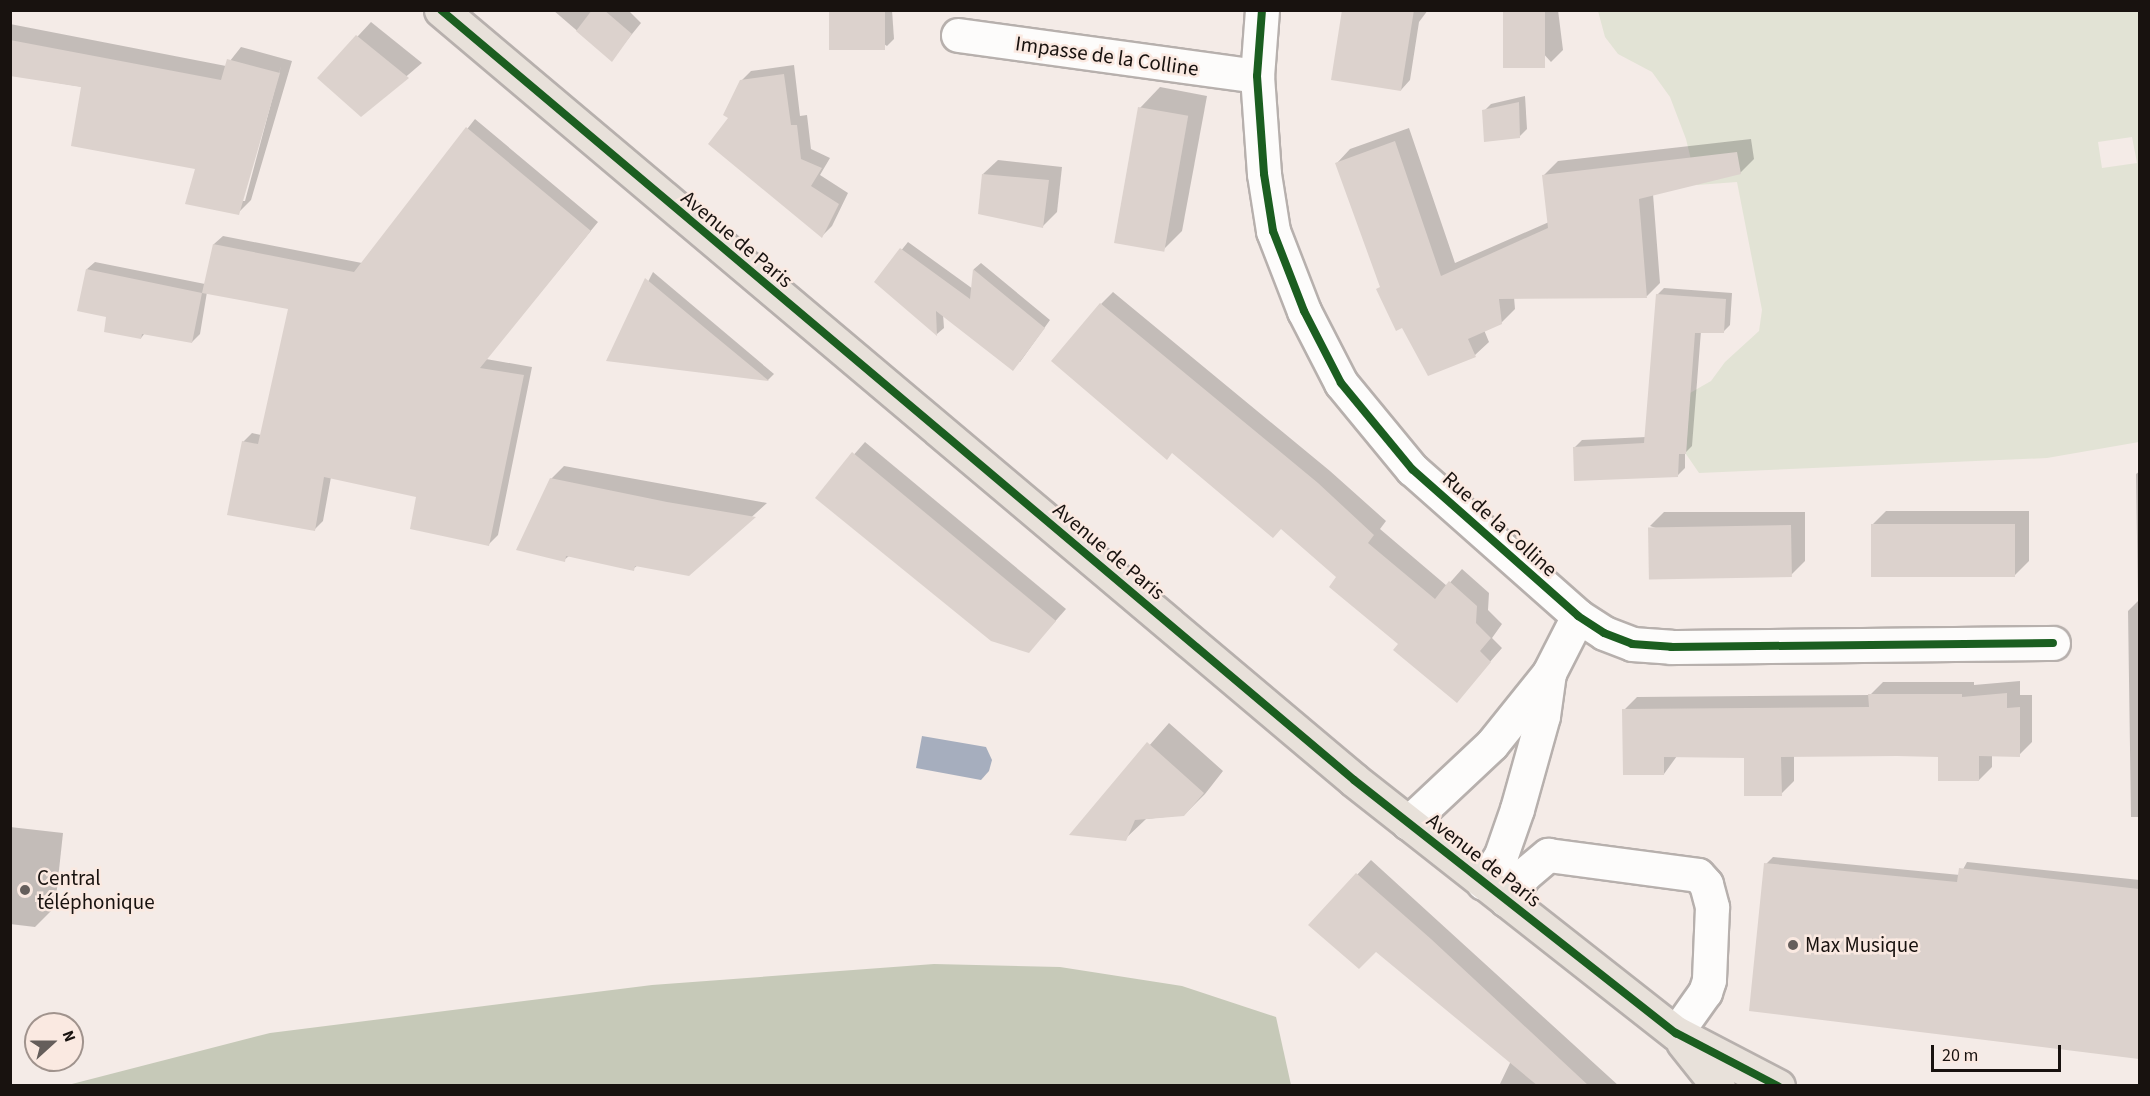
<!DOCTYPE html>
<meta charset="utf-8">
<style>
body{margin:0}
#map{position:relative;width:2150px;height:1096px;overflow:hidden;background:#f4ebe7;font-family:"Source Sans 3",sans-serif}
div>[style]{position:absolute}
.green>*{inset:0;background:#e2e3d5}
.forest>*{inset:0;background:#c6c9b8}
.water>*{inset:0;background:#a6aebe}
.shadow>*{inset:0;background:#0003}
.building>*{inset:0;background:#dcd2cd;transform-origin:0 0}
.roads{filter:drop-shadow(2px 0 #b7b0ad) drop-shadow(-2px 0 #b7b0ad) drop-shadow(0 2px #b7b0ad) drop-shadow(0 -2px #b7b0ad)}
.minor>*{height:33px;margin:-16.5px;padding:0 16.5px;transform-origin:16.5px;border-radius:16.5px;background:#fdfcfb}
.major>*{height:33px;margin:-16.5px;padding:0 16.5px;transform-origin:16.5px;border-radius:16.5px;background:#e8e1da}
.cycleway>*{height:8px;margin:-4px;padding:0 4px;transform-origin:4px;border-radius:4px;background:#1b5e20}
.dots>*{width:16px;height:16px;translate:-50% -50%;box-sizing:border-box;border:3px solid #fae9e1;border-radius:50%}
span{translate:-50% -50%;white-space:nowrap;text-align:center;line-height:1.15;-webkit-text-stroke:5px #fae9e1;paint-order:stroke}
.street-label{font-size:21px;color:#18120f}
.poi-label{font-size:21px;color:#18120f}
.left{translate:0 -50%;text-align:left}
.frame{position:absolute;inset:0;border:12px solid #18120f;pointer-events:none}
.north{position:absolute;left:24px;top:1012px;width:60px;height:60px;box-sizing:border-box;background:#fae9e1;border:2px solid #a0938d;border-radius:50%;rotate:69deg;font-size:16px;font-weight:700;line-height:24px;text-align:center;color:#18120f}
.north::after{content:'';display:block;margin:auto;width:21px;height:27px;background:#655e5b;clip-path:polygon(50% 0,100% 100%,50% 72%,0 100%)}
.scale{position:absolute;left:1931px;top:1045px;width:130px;height:27px;box-sizing:border-box;border:3px solid #18120f;border-top:0;padding-left:8px;font-size:18px;line-height:21px;white-space:nowrap;color:#18120f;-webkit-text-stroke:4px #fae9e1;paint-order:stroke}
</style>
<div id="map">
<div class="green">
<i style="clip-path:polygon(evenodd,1598px 11px,2139px 11px,2139px 442px,2047px 458px,1699px 473px,1686px 454px,1690px 393px,1711px 381px,1725px 362px,1759px 331px,1762px 310px,1737px 182px,1697px 185px,1686px 139px,1670px 97px,1652px 72px,1618px 54px,1605px 37px,1598px 11px,2132px 137px,2137px 163px,2102px 168px,2098px 142px,2132px 137px)"></i>
</div>
<div class="forest">
<i style="clip-path:polygon(934px 964px,1060px 967px,1182px 986px,1276px 1017px,1291px 1085px,68px 1085px,270px 1033px,652px 985px)"></i>
</div>
<div class="water">
<i style="clip-path:polygon(922px 736px,986px 747px,992px 760px,989px 771px,981px 780px,916px 768px)"></i>
</div>
<div class="shadow">
<i style="clip-path:polygon(553px 10px,628px 10px,641px 23px,611px 60px)"></i>
<i style="clip-path:polygon(830px 10px,892px 10px,894px 39px,887px 46px)"></i>
<i style="clip-path:polygon(1347px 10px,1428px 10px,1419px 22px,1410px 80px,1401px 90px)"></i>
<i style="clip-path:polygon(1504px 10px,1558px 10px,1563px 50px,1551px 62px)"></i>
<i style="clip-path:polygon(371px 22px,422px 63px,361px 115px,319px 78px)"></i>
<i style="clip-path:polygon(evenodd,10px 24px,226px 66px,241px 47px,292px 61px,251px 200px,238px 213px,197px 168px,83px 87px,10px 75px,10px 24px,281px 66px,245px 201px,242px 201px,281px 66px)"></i>
<i style="clip-path:polygon(794px 65px,800px 116px,807px 115px,811px 149px,830px 158px,820px 175px,848px 193px,832px 226px,822px 236px,730px 118px,741px 81px,751px 71px)"></i>
<i style="clip-path:polygon(1160px 87px,1207px 96px,1182px 231px,1162px 251px,1140px 108px)"></i>
<i style="clip-path:polygon(1525px 96px,1527px 129px,1520px 136px,1484px 111px,1491px 104px)"></i>
<i style="clip-path:polygon(475px 119px,598px 222px,486px 359px,532px 367px,498px 535px,489px 544px,418px 496px,331px 477px,323px 521px,315px 529px,243px 442px,252px 433px,261px 435px,290px 308px,207px 292px,200px 334px,192px 342px,145px 333px,141px 338px,108px 316px,87px 269px,95px 262px,205px 284px,214px 244px,223px 236px,362px 263px)"></i>
<i style="clip-path:polygon(1409px 128px,1455px 263px,1549px 222px,1544px 175px,1558px 161px,1751px 139px,1754px 159px,1740px 173px,1653px 194px,1660px 283px,1647px 296px,1514px 297px,1515px 309px,1501px 323px,1484px 330px,1489px 342px,1475px 355px,1428px 374px,1381px 286px,1337px 163px,1350px 149px)"></i>
<i style="clip-path:polygon(998px 160px,1062px 167px,1057px 212px,1043px 226px,983px 174px)"></i>
<i style="clip-path:polygon(908px 242px,973px 289px,974px 269px,981px 263px,1050px 320px,1020px 362px,943px 314px,944px 328px,937px 334px,876px 282px)"></i>
<i style="clip-path:polygon(653px 272px,774px 374px,768px 380px,608px 360px)"></i>
<i style="clip-path:polygon(1664px 288px,1732px 293px,1730px 325px,1723px 332px,1701px 331px,1692px 446px,1685px 453px,1685px 468px,1678px 475px,1575px 447px,1582px 440px,1646px 437px,1657px 295px)"></i>
<i style="clip-path:polygon(1113px 292px,1330px 471px,1386px 521px,1380px 529px,1447px 586px,1462px 569px,1489px 593px,1488px 610px,1502px 624px,1492px 638px,1502px 648px,1457px 700px,1338px 577px,1101px 304px)"></i>
<i style="clip-path:polygon(865px 442px,1066px 609px,1029px 651px,817px 497px)"></i>
<i style="clip-path:polygon(564px 466px,767px 503px,689px 574px,638px 565px,633px 569px,569px 556px,564px 560px,551px 479px)"></i>
<i style="clip-path:polygon(2140px 471px,2140px 817px,2131px 817px,2128px 611px,2138px 601px,2136px 474px)"></i>
<i style="clip-path:polygon(1886px 511px,2029px 511px,2029px 561px,2015px 575px,1872px 525px)"></i>
<i style="clip-path:polygon(1664px 512px,1805px 512px,1805px 561px,1791px 575px,1650px 526px)"></i>
<i style="clip-path:polygon(2020px 681px,2020px 695px,2032px 695px,2032px 742px,2019px 755px,1992px 755px,1992px 767px,1979px 780px,1940px 756px,1794px 755px,1794px 781px,1781px 794px,1746px 757px,1677px 756px,1664px 774px,1624px 710px,1637px 697px,1870px 695px,1883px 682px,1974px 682px,1974px 685px)"></i>
<i style="clip-path:polygon(1169px 723px,1223px 771px,1205px 794px,1184px 815px,1146px 819px,1125px 839px,1072px 834px)"></i>
<i style="clip-path:polygon(10px 827px,63px 833px,55px 907px,35px 927px,10px 924px)"></i>
<i style="clip-path:polygon(1773px 857px,1960px 875px,1967px 862px,2140px 880px,2140px 1056px,1751px 1009px,1766px 864px)"></i>
<i style="clip-path:polygon(1371px 860px,1619px 1086px,1499px 1086px,1511px 1061px,1376px 950px,1310px 925px)"></i>
</div>
<div class="building">
<i style="clip-path:polygon(592px 10px,604px 10px,632px 34px,612px 62px,576px 31px)"></i>
<i style="left:829px;top:10px;width:56px;height:40px"></i>
<i style="clip-path:polygon(1342px 10px,1414px 10px,1401px 91px,1331px 80px)"></i>
<i style="left:1503px;top:10px;width:42px;height:58px"></i>
<i style="clip-path:polygon(356px 35px,409px 78px,361px 117px,317px 78px)"></i>
<i style="clip-path:polygon(10px 40px,221px 80px,227px 59px,280px 73px,239px 215px,185px 204px,195px 169px,71px 146px,81px 87px,10px 76px)"></i>
<i style="clip-path:polygon(784px 74px,791px 125px,797px 125px,801px 159px,822px 168px,811px 186px,839px 204px,822px 238px,708px 144px,728px 118px,723px 115px,740px 80px)"></i>
<i style="clip-path:polygon(1519px 102px,1520px 138px,1484px 142px,1482px 110px)"></i>
<i style="left:1138px;top:107px;width:51px;height:138px;rotate:10deg"></i>
<i style="clip-path:polygon(466px 127px,591px 231px,480px 368px,524px 375px,489px 546px,410px 529px,416px 497px,324px 477px,315px 531px,227px 515px,242px 441px,258px 444px,288px 309px,202px 293px,213px 244px,354px 272px)"></i>
<i style="clip-path:polygon(1395px 141px,1441px 276px,1548px 228px,1542px 175px,1737px 152px,1741px 174px,1639px 199px,1647px 298px,1499px 299px,1502px 324px,1468px 339px,1476px 357px,1428px 376px,1402px 328px,1396px 331px,1376px 289px,1380px 287px,1335px 163px)"></i>
<i style="clip-path:polygon(982px 174px,1049px 180px,1043px 228px,978px 214px)"></i>
<i style="clip-path:polygon(900px 248px,970px 299px,973px 269px,1045px 328px,1013px 371px,936px 311px,937px 336px,874px 282px)"></i>
<i style="clip-path:polygon(86px 269px,202px 293px,192px 343px,142px 334px,141px 339px,104px 332px,106px 317px,77px 311px)"></i>
<i style="clip-path:polygon(645px 278px,705px 328px,769px 381px,606px 361px)"></i>
<i style="clip-path:polygon(1656px 294px,1726px 299px,1724px 333px,1695px 333px,1686px 454px,1679px 454px,1678px 477px,1574px 481px,1573px 447px,1644px 443px)"></i>
<i style="clip-path:polygon(1100px 303px,1318px 483px,1374px 535px,1368px 543px,1435px 599px,1449px 581px,1477px 606px,1476px 623px,1491px 638px,1480px 651px,1491px 662px,1457px 703px,1393px 650px,1398px 644px,1329px 587px,1336px 577px,1281px 529px,1273px 538px,1172px 453px,1167px 460px,1051px 361px)"></i>
<i style="clip-path:polygon(852px 452px,1056px 621px,1029px 653px,991px 641px,815px 498px)"></i>
<i style="clip-path:polygon(550px 478px,667px 502px,756px 517px,689px 576px,635px 566px,634px 571px,566px 556px,565px 562px,516px 550px)"></i>
<i style="left:1871px;top:524px;width:144px;height:53px"></i>
<i style="left:1791px;top:525px;width:52px;height:143px;rotate:89deg"></i>
<i style="clip-path:polygon(2007px 693px,2007px 708px,2020px 707px,2020px 757px,1979px 756px,1979px 781px,1938px 781px,1938px 757px,1897px 756px,1781px 757px,1782px 796px,1744px 796px,1744px 758px,1664px 757px,1664px 775px,1623px 775px,1622px 709px,1869px 707px,1868px 694px,1962px 694px,1962px 697px)"></i>
<i style="clip-path:polygon(1147px 742px,1204px 793px,1184px 816px,1135px 820px,1126px 841px,1069px 835px)"></i>
<i style="clip-path:polygon(1764px 863px,1957px 882px,1959px 868px,2139px 889px,2139px 1059px,1749px 1011px)"></i>
<i style="clip-path:polygon(1356px 873px,1431px 939px,1589px 1086px,1538px 1086px,1376px 952px,1359px 969px,1308px 925px)"></i>
</div>
<div class="roads">
<div class="minor">
<i style="left:1262px;top:10px;width:66px;rotate:94.3deg"></i>
<i style="left:1257px;top:76px;width:98px;rotate:85.9deg"></i>
<i style="left:1264px;top:174px;width:58px;rotate:81deg"></i>
<i style="left:1273px;top:231px;width:86px;rotate:68.8deg"></i>
<i style="left:1304px;top:311px;width:81px;rotate:62.8deg"></i>
<i style="left:1341px;top:383px;width:112px;rotate:50.5deg"></i>
<i style="left:1412px;top:469px;width:222px;rotate:41.5deg"></i>
<i style="left:1578px;top:616px;width:31px;rotate:33deg"></i>
<i style="left:1604px;top:633px;width:30px;rotate:21deg"></i>
<i style="left:1632px;top:644px;width:39px;rotate:4deg"></i>
<i style="left:1671px;top:647px;width:382px;rotate:-0.6deg"></i>
<i style="left:958px;top:35px;width:302px;rotate:7.8deg"></i>
<i style="left:1408px;top:823px;width:115px;rotate:-43.2deg"></i>
<i style="left:1492px;top:744px;width:91px;rotate:-51.2deg"></i>
<i style="left:1549px;top:673px;width:64px;rotate:-63deg"></i>
<i style="left:1483px;top:883px;width:33px;rotate:-57deg"></i>
<i style="left:1501px;top:855px;width:49px;rotate:-70.8deg"></i>
<i style="left:1517px;top:809px;width:97px;rotate:-74.4deg"></i>
<i style="left:1543px;top:716px;width:43px;rotate:-82.1deg"></i>
<i style="left:1506px;top:900px;width:32px;rotate:-54deg"></i>
<i style="left:1525px;top:874px;width:30px;rotate:-40deg"></i>
<i style="left:1548px;top:855px;width:151px;rotate:7.6deg"></i>
<i style="left:1698px;top:875px;width:12px;rotate:48deg"></i>
<i style="left:1706px;top:884px;width:24px;rotate:75deg"></i>
<i style="left:1712px;top:907px;width:73px;rotate:92.4deg"></i>
<i style="left:1709px;top:980px;width:13px;rotate:108deg"></i>
<i style="left:1705px;top:992px;width:50px;rotate:125.3deg"></i>
</div>
<div class="major">
<i style="left:441px;top:10px;width:1194px;rotate:40.14deg"></i>
<i style="left:1354px;top:780px;width:410px;rotate:38.2deg"></i>
<i style="left:1676px;top:1033px;width:115px;rotate:27.5deg"></i>
<i style="left:1683px;top:1042px;width:56px;rotate:51.5deg"></i>
</div>
</div>
<div class="cycleway">
<i style="left:441px;top:10px;width:1194px;rotate:40.14deg"></i>
<i style="left:1354px;top:780px;width:410px;rotate:38.2deg"></i>
<i style="left:1676px;top:1033px;width:115px;rotate:27.5deg"></i>
<i style="left:1262px;top:10px;width:66px;rotate:94.3deg"></i>
<i style="left:1257px;top:76px;width:98px;rotate:85.9deg"></i>
<i style="left:1264px;top:174px;width:58px;rotate:81deg"></i>
<i style="left:1273px;top:231px;width:86px;rotate:68.8deg"></i>
<i style="left:1304px;top:311px;width:81px;rotate:62.8deg"></i>
<i style="left:1341px;top:383px;width:112px;rotate:50.5deg"></i>
<i style="left:1412px;top:469px;width:222px;rotate:41.5deg"></i>
<i style="left:1578px;top:616px;width:31px;rotate:33deg"></i>
<i style="left:1604px;top:633px;width:30px;rotate:21deg"></i>
<i style="left:1632px;top:644px;width:39px;rotate:4deg"></i>
<i style="left:1671px;top:647px;width:382px;rotate:-0.6deg"></i>
</div>
<div class="dots">
<i style="left:25px;top:890px;background:#655e5b"></i>
<i style="left:1793px;top:945px;background:#655e5b"></i>
</div>
<div class="street-label">
<span style="left:1107px;top:56px;rotate:8deg">Impasse de la Colline</span>
<span style="left:737px;top:239px;rotate:40deg">Avenue de Paris</span>
<span style="left:1500px;top:524px;rotate:42deg">Rue de la Colline</span>
<span style="left:1109px;top:551px;rotate:40deg">Avenue de Paris</span>
<span style="left:1484px;top:860px;rotate:38deg">Avenue de Paris</span>
</div>
<div class="poi-label">
<span class="left" style="left:37px;top:890px">Central<br>téléphonique</span>
<span class="left" style="left:1805px;top:945px">Max Musique</span>
</div>
<div class="frame"></div>
<div class="north">N</div>
<div class="scale">20 m</div>
</div>
